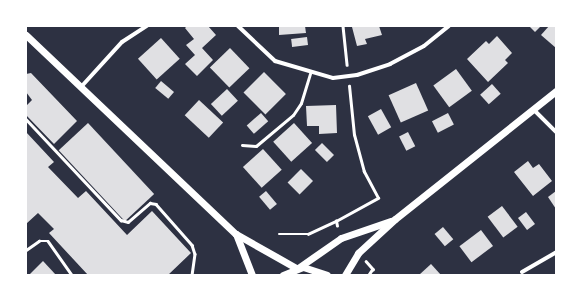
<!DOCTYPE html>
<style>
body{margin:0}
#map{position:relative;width:582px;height:301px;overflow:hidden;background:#2d3142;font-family:"Space Grotesk",sans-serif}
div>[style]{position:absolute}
.building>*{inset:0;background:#e0e0e3;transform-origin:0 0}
.path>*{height:2.5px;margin:-1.25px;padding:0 1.25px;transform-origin:1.25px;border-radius:1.25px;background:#fff}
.service>*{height:3px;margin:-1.5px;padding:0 1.5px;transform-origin:1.5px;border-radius:1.5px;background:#fff}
.minor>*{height:4px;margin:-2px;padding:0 2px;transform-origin:2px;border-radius:2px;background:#fff}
.tertiary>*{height:7px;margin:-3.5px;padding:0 3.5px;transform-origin:3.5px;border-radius:3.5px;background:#fff}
span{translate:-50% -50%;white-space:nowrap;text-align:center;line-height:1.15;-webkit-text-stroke:3px #fff;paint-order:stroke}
.frame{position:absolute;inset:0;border:27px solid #fff;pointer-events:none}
</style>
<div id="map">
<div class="building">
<i style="clip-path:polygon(187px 26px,208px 26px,216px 35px,202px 48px,213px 60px,197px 76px,185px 64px,195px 55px,186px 45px,194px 39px,185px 28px)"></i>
<i style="clip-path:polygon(279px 26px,305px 26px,306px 33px,279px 35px)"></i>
<i style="clip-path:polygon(379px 26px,382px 35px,365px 39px,367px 44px,357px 46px,352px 27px)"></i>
<i style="clip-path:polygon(529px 26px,541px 26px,535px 32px)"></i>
<i style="clip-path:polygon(549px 26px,556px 26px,556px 48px,541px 35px)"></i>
<i style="clip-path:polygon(497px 36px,512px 53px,505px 60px,508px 63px,488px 82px,467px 59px,486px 41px,489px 44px)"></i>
<i style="left:307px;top:37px;width:8px;height:16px;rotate:83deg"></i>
<i style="left:161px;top:38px;width:28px;height:31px;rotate:48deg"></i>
<i style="left:230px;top:48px;width:28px;height:28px;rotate:46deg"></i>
<i style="left:456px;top:69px;width:27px;height:28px;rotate:54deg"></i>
<i style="left:264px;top:72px;width:31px;height:29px;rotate:45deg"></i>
<i style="clip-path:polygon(31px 73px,77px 121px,54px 144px,26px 115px,26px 106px,32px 100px,26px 92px,26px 74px)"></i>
<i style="left:161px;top:81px;width:17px;height:9px;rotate:40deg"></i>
<i style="left:416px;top:83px;width:30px;height:30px;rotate:66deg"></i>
<i style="left:492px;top:84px;width:13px;height:16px;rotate:48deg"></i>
<i style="left:227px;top:89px;width:16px;height:22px;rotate:47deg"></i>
<i style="left:199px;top:100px;width:33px;height:21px;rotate:43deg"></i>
<i style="clip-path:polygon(336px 105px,337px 133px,319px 134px,319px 126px,307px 126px,306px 106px)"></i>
<i style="left:381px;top:109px;width:21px;height:15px;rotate:61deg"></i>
<i style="left:261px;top:113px;width:11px;height:19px;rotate:49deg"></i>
<i style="left:448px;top:113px;width:13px;height:18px;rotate:63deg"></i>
<i style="left:88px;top:123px;width:97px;height:40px;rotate:47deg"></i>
<i style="left:294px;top:123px;width:27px;height:28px;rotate:48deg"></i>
<i style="clip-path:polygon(26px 132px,54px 162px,48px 167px,78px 198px,86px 191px,127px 235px,152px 211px,191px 253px,168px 275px,88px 275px,49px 233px,54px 229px,38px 213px,26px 224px)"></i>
<i style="left:408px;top:132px;width:16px;height:10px;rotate:63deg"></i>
<i style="left:322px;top:143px;width:17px;height:10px;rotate:45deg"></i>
<i style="left:263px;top:149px;width:28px;height:27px;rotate:48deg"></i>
<i style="clip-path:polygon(528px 161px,533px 168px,539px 164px,552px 181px,533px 196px,514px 172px)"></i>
<i style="left:301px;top:169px;width:17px;height:19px;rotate:45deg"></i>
<i style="left:266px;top:191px;width:17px;height:9px;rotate:50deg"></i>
<i style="clip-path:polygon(556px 191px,556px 209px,548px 197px)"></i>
<i style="left:502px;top:206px;width:26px;height:18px;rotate:53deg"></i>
<i style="left:526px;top:212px;width:15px;height:10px;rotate:53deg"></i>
<i style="left:443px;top:227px;width:16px;height:11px;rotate:50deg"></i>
<i style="left:481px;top:230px;width:20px;height:27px;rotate:53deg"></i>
<i style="clip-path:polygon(43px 261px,56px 275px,29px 275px)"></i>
<i style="clip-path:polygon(431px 264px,441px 275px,419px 275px)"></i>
</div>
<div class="path">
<i style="left:343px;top:26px;width:39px;rotate:84deg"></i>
<i style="left:26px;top:119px;width:139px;rotate:46.8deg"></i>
<i style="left:121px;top:220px;width:7px;rotate:16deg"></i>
<i style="left:128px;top:222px;width:29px;rotate:-41deg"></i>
<i style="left:150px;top:203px;width:6px;rotate:9deg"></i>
<i style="left:156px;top:204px;width:55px;rotate:48.7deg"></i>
<i style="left:192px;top:245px;width:9px;rotate:72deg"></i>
<i style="left:195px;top:254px;width:21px;rotate:98deg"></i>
<i style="left:337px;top:226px;width:5px;rotate:-101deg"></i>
<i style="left:336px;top:221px;width:48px;rotate:-28.7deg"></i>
<i style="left:378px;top:198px;width:30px;rotate:-118deg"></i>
<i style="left:364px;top:172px;width:38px;rotate:-105deg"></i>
<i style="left:354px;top:135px;width:49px;rotate:-95.8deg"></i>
<i style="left:279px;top:234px;width:29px"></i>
<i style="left:308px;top:234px;width:31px;rotate:-25deg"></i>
<i style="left:26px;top:250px;width:16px;rotate:-35deg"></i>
<i style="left:39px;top:241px;width:9px"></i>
<i style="left:48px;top:241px;width:42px;rotate:54.8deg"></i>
<i style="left:366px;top:261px;width:11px;rotate:49deg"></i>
<i style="left:373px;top:269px;width:7px;rotate:124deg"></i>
<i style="left:235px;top:275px;width:1px"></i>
</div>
<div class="service">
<i style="left:242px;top:145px;width:14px;rotate:4deg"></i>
<i style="left:256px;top:146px;width:48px;rotate:-40deg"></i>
<i style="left:293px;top:115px;width:14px;rotate:-56deg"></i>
<i style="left:301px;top:103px;width:31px;rotate:-73deg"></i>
</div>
<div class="minor">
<i style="left:238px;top:26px;width:51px;rotate:43.4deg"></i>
<i style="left:275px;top:61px;width:60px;rotate:16.3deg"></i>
<i style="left:333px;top:78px;width:24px;rotate:-7deg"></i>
<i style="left:357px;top:75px;width:35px;rotate:-18deg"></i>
<i style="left:390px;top:64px;width:38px;rotate:-28deg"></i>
<i style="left:424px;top:46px;width:32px;rotate:-39deg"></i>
<i style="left:81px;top:87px;width:61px;rotate:-47.7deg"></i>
<i style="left:122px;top:42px;width:30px;rotate:-33deg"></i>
<i style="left:534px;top:110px;width:31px;rotate:45deg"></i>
<i style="left:522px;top:272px;width:39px;rotate:-30deg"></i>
</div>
<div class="tertiary">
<i style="left:26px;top:35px;width:289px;rotate:43.5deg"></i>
<i style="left:236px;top:234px;width:69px;rotate:29.5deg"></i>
<i style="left:236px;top:234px;width:44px;rotate:68.7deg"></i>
<i style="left:298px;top:268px;width:52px;rotate:-34.9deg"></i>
<i style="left:341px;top:238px;width:53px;rotate:-18.8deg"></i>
<i style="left:283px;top:275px;width:22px;rotate:-22deg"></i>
<i style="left:303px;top:267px;width:25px;rotate:18deg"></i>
<i style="left:345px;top:275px;width:26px;rotate:-59deg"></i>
<i style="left:358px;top:253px;width:50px;rotate:-42.6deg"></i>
<i style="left:395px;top:219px;width:206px;rotate:-38.5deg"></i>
</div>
<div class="frame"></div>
</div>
